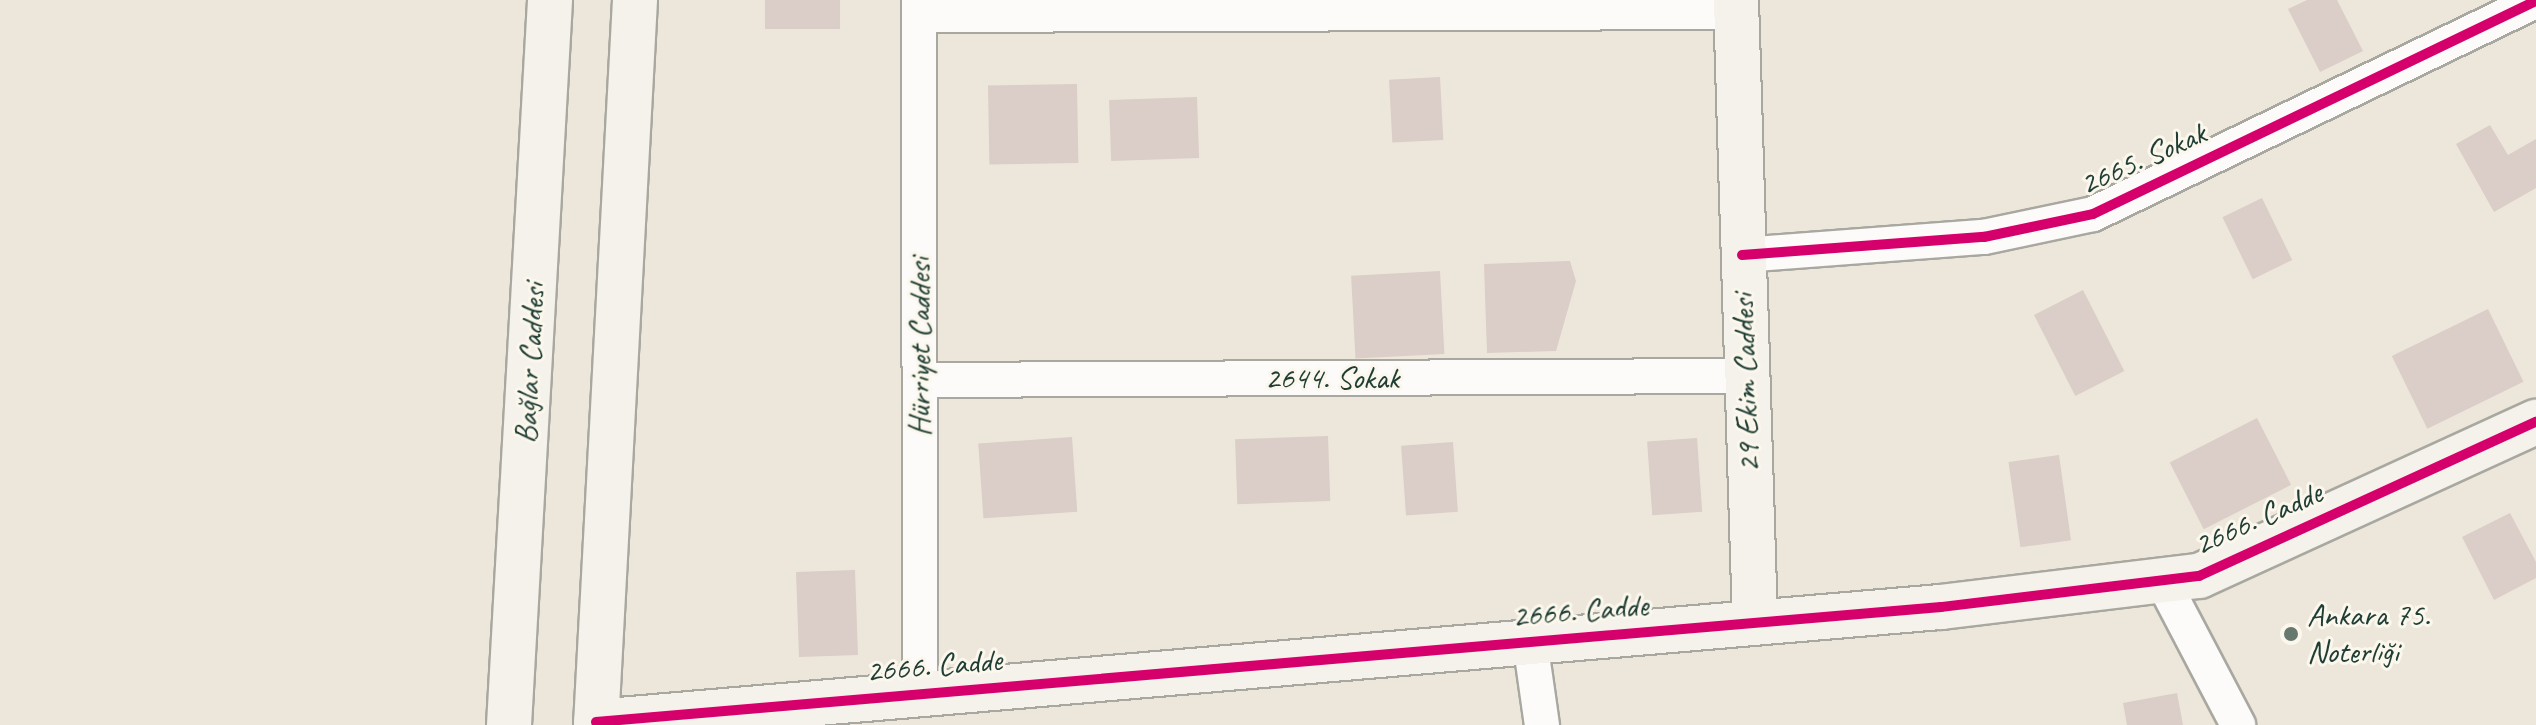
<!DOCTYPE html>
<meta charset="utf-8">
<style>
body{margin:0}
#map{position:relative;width:2536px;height:725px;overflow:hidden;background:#ede7db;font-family:Caveat,sans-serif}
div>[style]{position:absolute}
.building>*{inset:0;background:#dbcdc7;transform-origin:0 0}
.roads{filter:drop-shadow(2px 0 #a8a8a0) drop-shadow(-2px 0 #a8a8a0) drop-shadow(0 2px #a8a8a0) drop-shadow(0 -2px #a8a8a0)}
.street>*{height:34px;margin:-17px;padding:0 17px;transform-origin:17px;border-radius:17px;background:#fcfbfa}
.secondary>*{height:44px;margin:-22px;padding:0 22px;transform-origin:22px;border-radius:22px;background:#f5f1eb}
.cycleway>*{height:10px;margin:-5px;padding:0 5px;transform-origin:5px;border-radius:5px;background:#d6006c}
.dots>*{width:22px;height:22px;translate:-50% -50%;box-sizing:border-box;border:4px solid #fbf7ec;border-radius:50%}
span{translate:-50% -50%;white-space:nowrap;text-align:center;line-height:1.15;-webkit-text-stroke:6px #fbf7ec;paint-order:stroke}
.street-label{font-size:32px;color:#1f3d34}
.poi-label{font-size:32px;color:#1f3d34}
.left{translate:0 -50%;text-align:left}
</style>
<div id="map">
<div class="building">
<i style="left:765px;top:0;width:75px;height:29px"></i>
<i style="clip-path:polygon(2307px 0,2337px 0,2363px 51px,2320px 72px,2288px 9px)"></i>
<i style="left:1440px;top:77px;width:63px;height:51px;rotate:87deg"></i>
<i style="left:1077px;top:84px;width:79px;height:89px;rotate:89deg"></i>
<i style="left:1197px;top:97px;width:61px;height:88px;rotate:88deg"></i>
<i style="clip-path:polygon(2490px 125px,2508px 155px,2536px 139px,2536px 188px,2494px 212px,2456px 144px)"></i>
<i style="left:2262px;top:198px;width:69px;height:44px;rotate:64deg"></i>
<i style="clip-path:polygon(1570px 261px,1576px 281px,1556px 351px,1487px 353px,1484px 264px)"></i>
<i style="left:1440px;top:271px;width:83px;height:89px;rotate:87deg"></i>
<i style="left:2083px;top:290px;width:91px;height:55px;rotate:63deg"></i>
<i style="left:2488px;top:309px;width:81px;height:107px;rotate:64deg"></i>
<i style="left:2257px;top:418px;width:75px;height:98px;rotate:63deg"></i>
<i style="left:1328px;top:436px;width:65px;height:93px;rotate:88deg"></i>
<i style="left:1072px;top:437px;width:75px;height:94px;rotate:86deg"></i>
<i style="left:1697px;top:438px;width:74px;height:50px;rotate:86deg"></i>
<i style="left:1453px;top:442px;width:70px;height:52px;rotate:86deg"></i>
<i style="left:2059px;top:455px;width:86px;height:51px;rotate:82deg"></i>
<i style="clip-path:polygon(2510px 513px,2536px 562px,2536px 578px,2494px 600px,2462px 537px)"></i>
<i style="left:855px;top:570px;width:85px;height:59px;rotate:88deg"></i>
<i style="clip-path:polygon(2177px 693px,2183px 725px,2127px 725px,2123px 703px)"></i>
</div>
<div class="roads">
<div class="street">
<i style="left:919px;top:0;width:693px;rotate:89.92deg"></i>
<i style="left:920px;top:15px;width:816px;rotate:-0.21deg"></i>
<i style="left:1742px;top:255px;width:243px;rotate:-4.3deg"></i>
<i style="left:1984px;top:237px;width:111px;rotate:-11.9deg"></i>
<i style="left:2093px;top:214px;width:492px;rotate:-25.7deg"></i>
<i style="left:920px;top:380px;width:825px;rotate:-0.28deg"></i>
<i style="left:2162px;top:580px;width:164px;rotate:62.3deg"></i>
<i style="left:1530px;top:641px;width:85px;rotate:81.9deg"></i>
</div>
<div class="secondary">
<i style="left:1736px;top:0;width:622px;rotate:88.25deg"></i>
<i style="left:596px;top:722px;width:1350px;rotate:-4.89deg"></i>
<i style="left:1941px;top:607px;width:260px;rotate:-6.9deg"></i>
<i style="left:2199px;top:576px;width:371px;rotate:-24.6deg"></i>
<i style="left:509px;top:725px;width:726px;rotate:-86.76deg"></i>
<i style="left:596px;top:725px;width:726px;rotate:-86.92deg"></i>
</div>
</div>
<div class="cycleway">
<i style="left:1742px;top:255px;width:243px;rotate:-4.3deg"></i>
<i style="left:1984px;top:237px;width:111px;rotate:-11.9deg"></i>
<i style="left:2093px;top:214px;width:492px;rotate:-25.7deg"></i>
<i style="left:596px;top:722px;width:1350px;rotate:-4.89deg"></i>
<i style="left:1941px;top:607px;width:260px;rotate:-6.9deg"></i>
<i style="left:2199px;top:576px;width:371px;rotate:-24.6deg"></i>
</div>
<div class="dots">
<i style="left:2291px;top:634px;background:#67786e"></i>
</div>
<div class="street-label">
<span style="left:2143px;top:159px;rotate:-24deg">2665. Sokak</span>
<span style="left:920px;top:347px;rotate:-90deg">Hürriyet Caddesi</span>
<span style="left:530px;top:363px;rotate:-87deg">Bağlar Caddesi</span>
<span style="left:1332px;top:378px">2644. Sokak</span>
<span style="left:1746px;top:383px;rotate:-92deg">29 Ekim Caddesi</span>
<span style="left:2258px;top:519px;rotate:-24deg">2666. Cadde</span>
<span style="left:1580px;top:611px;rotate:-5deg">2666. Cadde</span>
<span style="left:934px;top:666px;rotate:-5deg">2666. Cadde</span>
</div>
<div class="poi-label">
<span class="left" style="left:2307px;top:634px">Ankara 75.<br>Noterliği</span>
</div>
</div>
